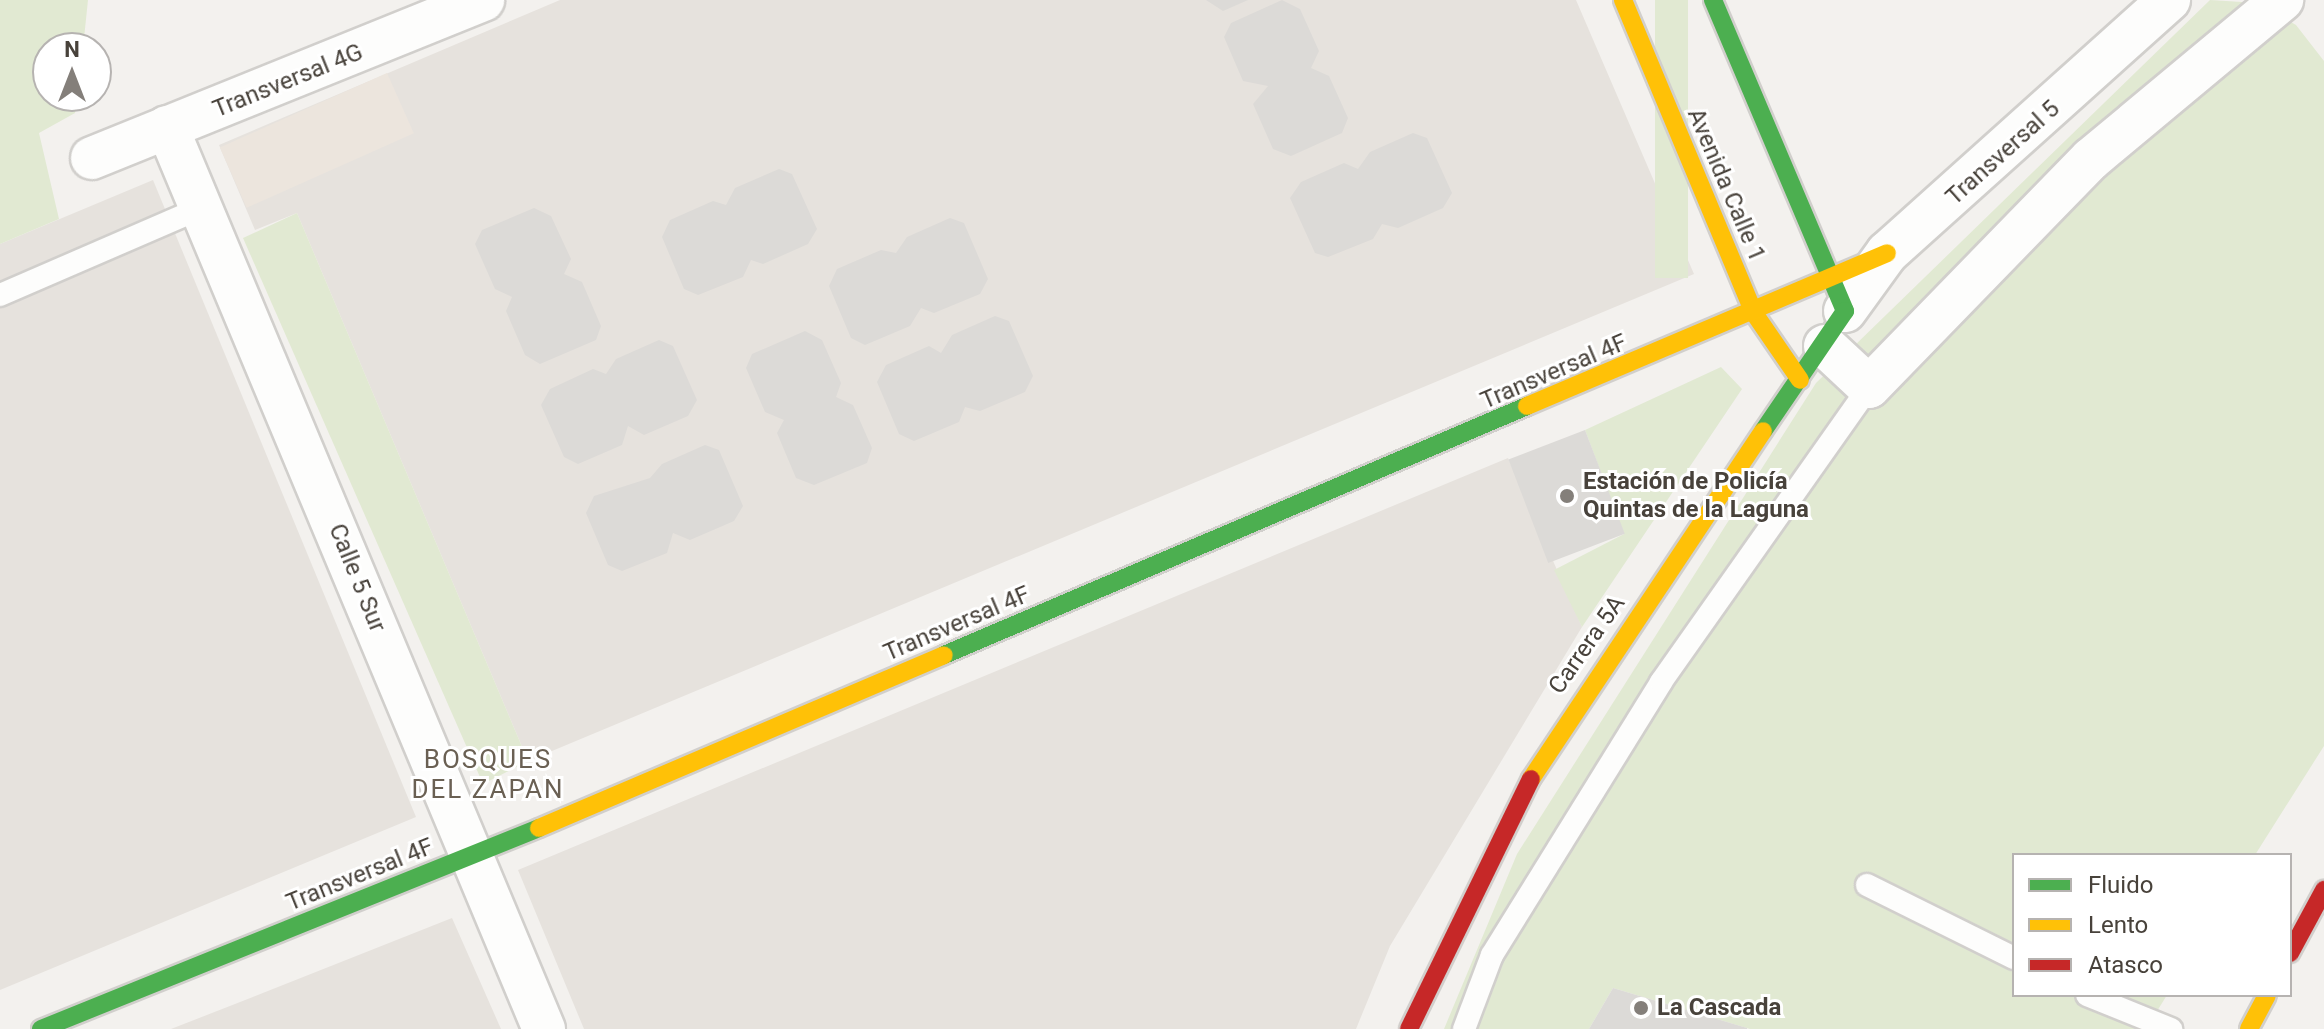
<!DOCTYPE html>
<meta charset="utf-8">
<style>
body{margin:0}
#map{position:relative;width:2324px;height:1029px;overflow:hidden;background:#f3f1ee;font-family:Roboto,sans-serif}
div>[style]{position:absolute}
.residential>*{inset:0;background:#e6e2dd}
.commercial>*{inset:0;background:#ece5dd;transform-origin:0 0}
.green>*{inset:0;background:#e1e9d2;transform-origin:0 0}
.building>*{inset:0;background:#dcdad7;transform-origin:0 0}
.roads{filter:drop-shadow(2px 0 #d1cfcc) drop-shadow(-2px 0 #d1cfcc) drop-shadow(0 2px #d1cfcc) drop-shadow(0 -2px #d1cfcc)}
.lane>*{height:22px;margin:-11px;padding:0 11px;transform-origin:11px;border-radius:11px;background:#fdfdfc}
.street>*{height:42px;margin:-21px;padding:0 21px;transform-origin:21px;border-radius:21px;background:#fdfdfc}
.fast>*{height:18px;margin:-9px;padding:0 9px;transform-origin:9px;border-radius:9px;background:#4caf50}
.slow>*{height:18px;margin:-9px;padding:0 9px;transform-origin:9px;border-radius:9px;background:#ffc107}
.jam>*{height:18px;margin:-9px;padding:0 9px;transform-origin:9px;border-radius:9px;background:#c62828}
.dots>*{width:22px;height:22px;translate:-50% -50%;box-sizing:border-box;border:4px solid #fff;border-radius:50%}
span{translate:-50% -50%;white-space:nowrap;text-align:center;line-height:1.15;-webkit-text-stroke:6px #fff;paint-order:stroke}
.street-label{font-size:24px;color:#48423b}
.poi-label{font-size:24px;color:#48423b;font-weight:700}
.left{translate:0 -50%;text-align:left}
.neighbourhood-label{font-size:26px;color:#6a6053;letter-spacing:2px}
.legend{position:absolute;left:2012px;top:853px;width:280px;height:144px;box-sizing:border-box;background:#fff;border:2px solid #b6b3b1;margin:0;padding:10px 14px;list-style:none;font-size:24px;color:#48423b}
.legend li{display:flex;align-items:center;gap:16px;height:40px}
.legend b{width:40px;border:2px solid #b6b3b1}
.north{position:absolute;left:32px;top:32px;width:80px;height:80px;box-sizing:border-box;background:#fff;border:2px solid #b6b3b1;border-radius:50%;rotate:0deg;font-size:22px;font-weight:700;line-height:32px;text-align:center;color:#48423b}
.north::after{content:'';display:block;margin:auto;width:28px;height:36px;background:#847f7a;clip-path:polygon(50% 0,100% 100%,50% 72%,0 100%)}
</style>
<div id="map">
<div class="residential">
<i style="clip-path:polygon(560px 0,1576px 0,1694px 274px,528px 761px,297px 213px,255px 230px,219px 145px)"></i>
<i style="clip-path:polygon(153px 180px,416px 817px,0 990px,0 244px)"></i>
<i style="clip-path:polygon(1508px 458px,1582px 627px,1390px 946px,1356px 1029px,584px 1029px,518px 870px)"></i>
<i style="clip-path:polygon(452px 918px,501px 1029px,171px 1029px,235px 1004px)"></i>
</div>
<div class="commercial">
<i style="left:387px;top:73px;width:66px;height:183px;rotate:66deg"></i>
</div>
<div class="green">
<i style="clip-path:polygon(0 0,88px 0,83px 48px,48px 48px,48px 96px,77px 96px,75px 113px,39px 133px,59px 219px,0 244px)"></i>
<i style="left:1655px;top:0;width:33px;height:278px"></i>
<i style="clip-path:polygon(2210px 0,2258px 3px,2296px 25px,2324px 61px,2324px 746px,2255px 855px,2014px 855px,2014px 995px,2167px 995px,2146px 1029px,1750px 1029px,1613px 988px,1589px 1029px,1444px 1029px,1517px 854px,1816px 383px)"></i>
<i style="clip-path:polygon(297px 213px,528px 761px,483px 784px,243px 238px)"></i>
<i style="clip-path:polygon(1721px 367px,1742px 389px,1582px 627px,1554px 570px,1624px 534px,1585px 430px)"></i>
</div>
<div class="building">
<i style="clip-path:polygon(1206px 0,1248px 0,1223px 11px)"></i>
<i style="clip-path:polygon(1282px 0,1300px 9px,1319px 51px,1311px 68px,1329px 76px,1348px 118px,1342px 133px,1291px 156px,1273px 149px,1253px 104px,1268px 86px,1243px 81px,1224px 37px,1231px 23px)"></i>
<i style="clip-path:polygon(1413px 133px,1427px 138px,1452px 193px,1443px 208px,1398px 228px,1382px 224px,1373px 239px,1328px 257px,1315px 253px,1290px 198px,1301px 182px,1344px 163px,1358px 169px,1370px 152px)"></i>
<i style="clip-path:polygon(779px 169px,792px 174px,817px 229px,808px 244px,763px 264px,751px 260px,743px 277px,698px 295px,684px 289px,662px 237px,670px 220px,713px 201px,726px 205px,735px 188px)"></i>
<i style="clip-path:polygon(534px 208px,551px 216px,571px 259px,564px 274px,582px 282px,601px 326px,596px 340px,540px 364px,525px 355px,506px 311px,512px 297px,495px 289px,475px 244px,482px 230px)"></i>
<i style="clip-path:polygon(950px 218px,964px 223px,988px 279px,980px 294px,934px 313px,921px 308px,910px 326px,865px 345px,851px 338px,829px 286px,837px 269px,881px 250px,896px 253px,907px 237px)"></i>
<i style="clip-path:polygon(995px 316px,1009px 321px,1033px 376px,1025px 392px,980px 411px,965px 407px,959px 422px,914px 441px,899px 434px,877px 382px,886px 365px,929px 346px,941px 353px,952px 335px)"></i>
<i style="clip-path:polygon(805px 331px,822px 340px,841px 383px,836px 397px,853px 405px,872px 448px,867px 463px,814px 485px,796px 478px,777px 433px,784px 420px,765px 412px,746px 368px,752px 354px)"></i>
<i style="clip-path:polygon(659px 340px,673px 346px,697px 400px,688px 416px,644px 435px,628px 426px,622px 445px,578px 464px,564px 457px,541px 405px,550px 389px,593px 369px,606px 374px,616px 359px)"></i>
<i style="left:1585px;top:430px;width:111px;height:82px;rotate:69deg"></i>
<i style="clip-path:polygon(705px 445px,719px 450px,743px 506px,734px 521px,690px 540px,673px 533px,667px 553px,622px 571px,608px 565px,586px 513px,594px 496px,650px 478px,662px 464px)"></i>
<i style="clip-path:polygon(1613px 988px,1747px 1028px,1747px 1029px,1589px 1029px)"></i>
</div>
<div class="roads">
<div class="lane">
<i style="left:0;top:295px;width:224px;rotate:-23.4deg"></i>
<i style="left:1867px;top:885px;width:164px;rotate:26.4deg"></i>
<i style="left:2087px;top:995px;width:91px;rotate:22deg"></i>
<i style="left:1464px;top:1029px;width:79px;rotate:-69.3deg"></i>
<i style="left:1492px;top:955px;width:321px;rotate:-58.2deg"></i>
<i style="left:1661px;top:682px;width:361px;rotate:-54.8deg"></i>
</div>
<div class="street">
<i style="left:167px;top:127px;width:978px;rotate:67.32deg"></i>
<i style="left:92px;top:158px;width:422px;rotate:-22deg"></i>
<i style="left:1845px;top:311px;width:72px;rotate:-54.1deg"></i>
<i style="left:1887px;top:253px;width:379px;rotate:-41.9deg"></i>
<i style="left:1825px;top:346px;width:60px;rotate:43deg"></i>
<i style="left:1869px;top:387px;width:318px;rotate:-45.8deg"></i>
<i style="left:2091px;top:159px;width:249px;rotate:-39.8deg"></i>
</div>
<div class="fast">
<i style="left:1713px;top:0;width:338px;rotate:67deg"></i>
<i style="left:1845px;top:311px;width:145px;rotate:124.3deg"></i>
<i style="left:944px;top:655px;width:634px;rotate:-23.13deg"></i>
<i style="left:41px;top:1029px;width:537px;rotate:-21.98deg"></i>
</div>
<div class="slow">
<i style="left:1623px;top:0;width:339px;rotate:67.3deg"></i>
<i style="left:1754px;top:313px;width:81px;rotate:55.5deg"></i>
<i style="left:1527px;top:406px;width:391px;rotate:-23deg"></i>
<i style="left:1531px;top:779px;width:418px;rotate:-56.3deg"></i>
<i style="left:539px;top:828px;width:440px;rotate:-23.1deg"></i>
<i style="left:2249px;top:1029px;width:38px;rotate:-62deg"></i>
</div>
<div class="jam">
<i style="left:2290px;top:953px;width:72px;rotate:-61.6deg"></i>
<i style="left:1409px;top:1029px;width:278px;rotate:-64deg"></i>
</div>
</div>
<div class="dots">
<i style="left:1567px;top:496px;background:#847f7a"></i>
<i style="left:1641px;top:1008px;background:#847f7a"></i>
</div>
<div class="street-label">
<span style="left:288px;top:81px;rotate:-22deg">Transversal 4G</span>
<span style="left:2003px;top:153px;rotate:-42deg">Transversal 5</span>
<span style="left:1726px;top:185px;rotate:67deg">Avenida Calle 1</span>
<span style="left:1554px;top:372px;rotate:-23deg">Transversal 4F</span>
<span style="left:357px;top:578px;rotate:68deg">Calle 5 Sur</span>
<span style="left:957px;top:624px;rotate:-23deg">Transversal 4F</span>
<span style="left:1587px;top:645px;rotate:-55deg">Carrera 5A</span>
<span style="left:360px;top:875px;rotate:-22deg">Transversal 4F</span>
</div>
<div class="poi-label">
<span class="left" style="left:1583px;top:496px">Estación de Policía<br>Quintas de la Laguna</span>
<span class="left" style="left:1657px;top:1008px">La Cascada</span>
</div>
<div class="neighbourhood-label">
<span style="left:488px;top:775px">BOSQUES<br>DEL ZAPAN</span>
</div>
<ul class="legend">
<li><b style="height:10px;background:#4caf50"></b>Fluido</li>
<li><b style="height:10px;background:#ffc107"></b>Lento</li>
<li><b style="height:10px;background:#c62828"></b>Atasco</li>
</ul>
<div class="north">N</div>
</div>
